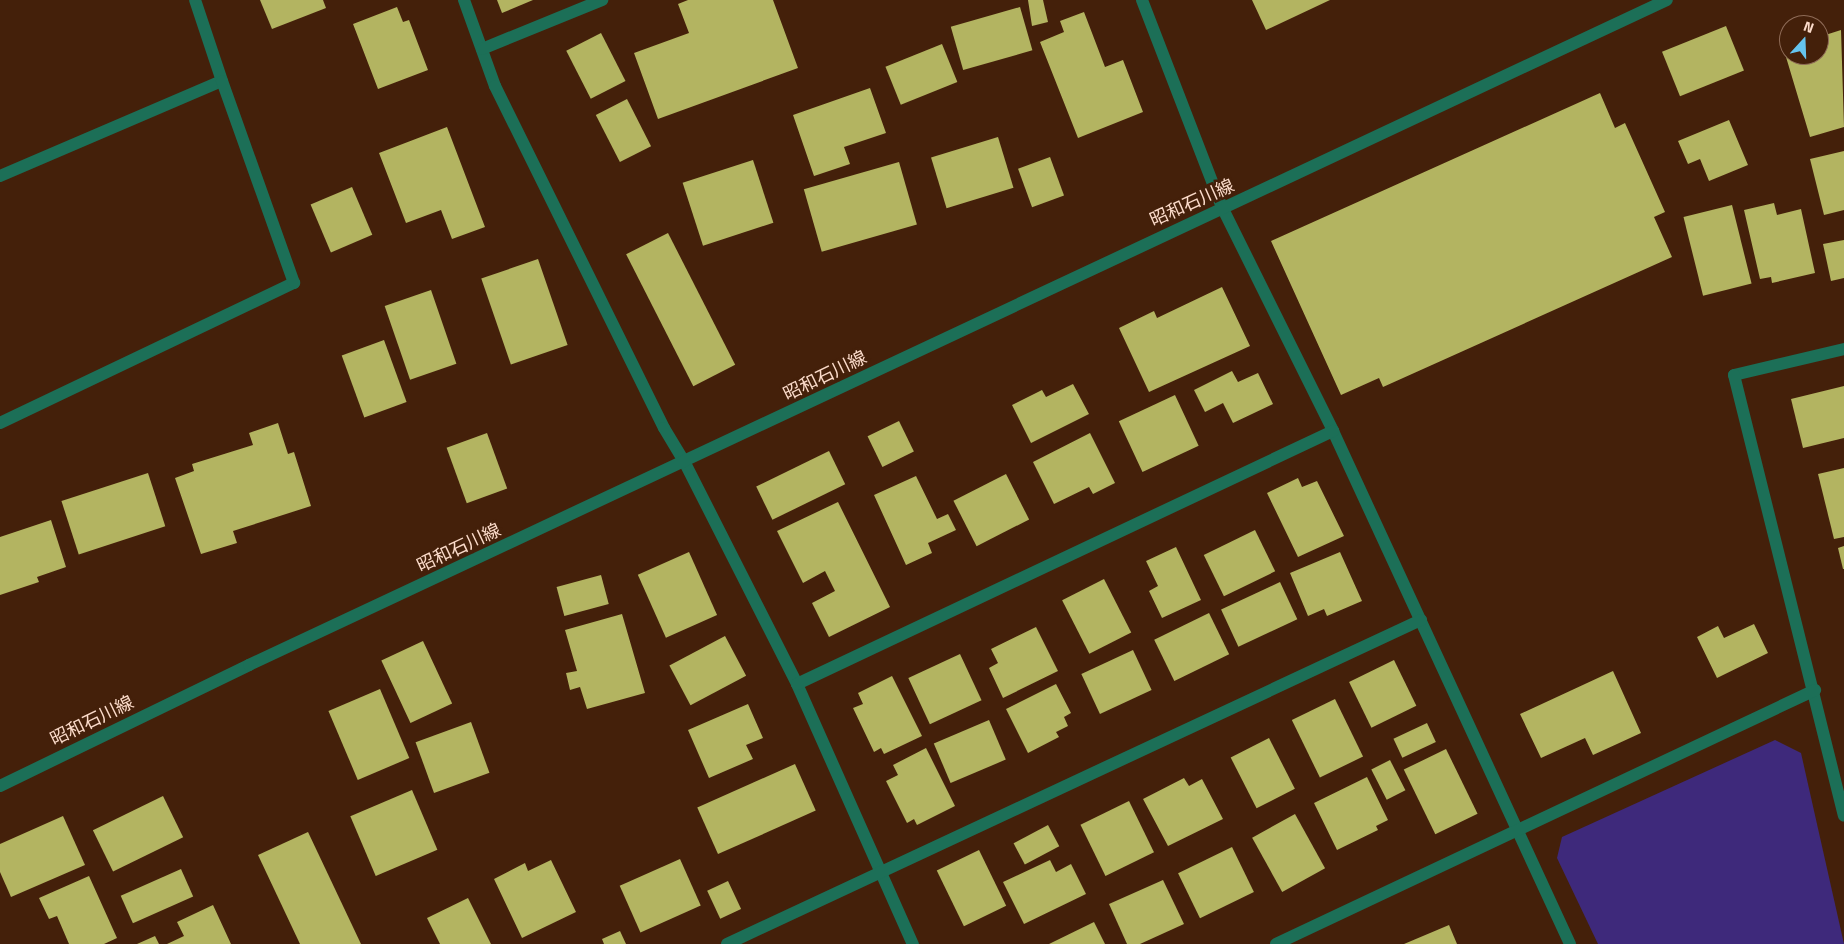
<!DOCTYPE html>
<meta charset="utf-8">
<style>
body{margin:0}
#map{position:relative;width:1844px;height:944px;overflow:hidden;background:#44200a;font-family:"Titillium Web","Noto Sans JP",sans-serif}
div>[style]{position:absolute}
.green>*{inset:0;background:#3e297b}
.building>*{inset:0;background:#b3b461;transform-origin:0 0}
.minor>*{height:12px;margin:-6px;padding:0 6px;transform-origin:6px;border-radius:6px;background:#1c6f57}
span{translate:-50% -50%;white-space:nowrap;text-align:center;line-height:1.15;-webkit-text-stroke:5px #44200a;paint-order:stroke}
.street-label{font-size:18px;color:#fcdccb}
.north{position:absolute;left:1779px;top:15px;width:50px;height:50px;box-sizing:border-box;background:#44200a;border:1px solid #8e6b57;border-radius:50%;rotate:20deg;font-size:14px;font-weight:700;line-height:20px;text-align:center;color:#fcdccb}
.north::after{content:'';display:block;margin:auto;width:18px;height:22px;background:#65c4ef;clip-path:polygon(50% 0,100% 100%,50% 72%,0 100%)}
</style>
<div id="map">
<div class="green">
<i style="clip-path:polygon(1775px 740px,1801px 753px,1844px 944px,1598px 944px,1557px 858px,1562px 837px)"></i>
</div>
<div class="building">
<i style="clip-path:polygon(260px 0,323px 0,326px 8px,272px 29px)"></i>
<i style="clip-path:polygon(497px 0,533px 0,502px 13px)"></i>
<i style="clip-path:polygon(688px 0,773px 0,798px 68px,658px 119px,634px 53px,689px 33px,678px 4px)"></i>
<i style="clip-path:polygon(1028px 0,1043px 0,1048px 22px,1032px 26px)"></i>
<i style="clip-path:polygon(1252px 0,1330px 0,1266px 30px)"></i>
<i style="clip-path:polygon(397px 7px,403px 22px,409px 20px,428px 70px,378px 89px,353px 24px)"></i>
<i style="left:1020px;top:7px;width:45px;height:72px;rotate:74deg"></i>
<i style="clip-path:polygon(1084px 12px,1105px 67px,1123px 60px,1143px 112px,1078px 138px,1040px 42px,1064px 32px,1060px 21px)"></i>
<i style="left:1726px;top:26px;width:48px;height:69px;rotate:68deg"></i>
<i style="clip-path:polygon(1841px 30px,1844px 127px,1810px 137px,1783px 47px,1789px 45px,1789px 55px,1819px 55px,1819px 37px)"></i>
<i style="left:601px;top:33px;width:54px;height:39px;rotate:63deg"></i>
<i style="left:942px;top:44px;width:41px;height:61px;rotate:68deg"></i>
<i style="clip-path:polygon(870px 88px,886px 133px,844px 147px,850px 164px,814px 176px,793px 115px)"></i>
<i style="clip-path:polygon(1600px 93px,1615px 128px,1625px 123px,1665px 212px,1654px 217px,1672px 257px,1383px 387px,1379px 378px,1341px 395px,1271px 241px)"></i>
<i style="left:627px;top:99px;width:53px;height:35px;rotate:63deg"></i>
<i style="clip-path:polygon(1729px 120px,1748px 165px,1709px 181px,1700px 159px,1688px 164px,1678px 141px)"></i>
<i style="clip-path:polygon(447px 127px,485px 227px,452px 239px,441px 210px,406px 223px,379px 153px)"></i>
<i style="left:998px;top:137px;width:53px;height:70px;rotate:73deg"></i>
<i style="clip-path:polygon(1844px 151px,1844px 210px,1824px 215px,1810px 159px)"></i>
<i style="left:1050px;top:157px;width:41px;height:34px;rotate:70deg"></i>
<i style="left:753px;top:160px;width:66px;height:74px;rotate:72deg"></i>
<i style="left:899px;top:162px;width:65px;height:99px;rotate:74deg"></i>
<i style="left:352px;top:187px;width:52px;height:45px;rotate:67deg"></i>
<i style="clip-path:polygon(1774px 203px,1777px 215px,1801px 209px,1815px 273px,1772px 283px,1771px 277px,1760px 279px,1744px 210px)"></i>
<i style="left:1732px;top:205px;width:81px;height:50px;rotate:76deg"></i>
<i style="left:668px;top:233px;width:148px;height:47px;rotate:63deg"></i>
<i style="clip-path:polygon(1844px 240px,1844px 278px,1831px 281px,1823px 244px)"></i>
<i style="left:538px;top:259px;width:91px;height:60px;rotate:71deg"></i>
<i style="clip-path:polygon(1222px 287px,1250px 346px,1149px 392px,1119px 328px,1154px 311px,1157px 318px)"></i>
<i style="left:431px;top:290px;width:78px;height:49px;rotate:71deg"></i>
<i style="left:384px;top:340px;width:66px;height:45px;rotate:70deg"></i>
<i style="clip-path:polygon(1232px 371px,1238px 382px,1258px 373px,1273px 404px,1233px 423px,1223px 403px,1205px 412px,1194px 390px)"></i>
<i style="clip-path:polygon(1073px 384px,1089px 414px,1031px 443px,1012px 405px,1042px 390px,1046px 397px)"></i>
<i style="clip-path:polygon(1844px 386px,1844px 438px,1803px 448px,1791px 399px)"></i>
<i style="left:1175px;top:395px;width:56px;height:62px;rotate:65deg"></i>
<i style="left:899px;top:421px;width:34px;height:35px;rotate:64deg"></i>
<i style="clip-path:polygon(278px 423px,288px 454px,294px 452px,311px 506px,233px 531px,237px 543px,201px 554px,175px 478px,194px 471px,192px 464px,253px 445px,249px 433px)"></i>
<i style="left:487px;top:433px;width:59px;height:43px;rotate:70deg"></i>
<i style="clip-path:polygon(1090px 433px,1115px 483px,1093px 494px,1089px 487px,1054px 504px,1033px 462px)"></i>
<i style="left:829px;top:451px;width:37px;height:81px;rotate:64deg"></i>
<i style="clip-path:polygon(1844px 468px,1844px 537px,1834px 539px,1818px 474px)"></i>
<i style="left:148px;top:473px;width:56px;height:91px;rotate:72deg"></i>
<i style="left:1006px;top:474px;width:51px;height:59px;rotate:63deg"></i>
<i style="clip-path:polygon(916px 476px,937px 519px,948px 514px,956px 530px,928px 543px,932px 553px,906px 565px,874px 495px)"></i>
<i style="clip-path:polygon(1298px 478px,1302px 487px,1317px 481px,1344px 536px,1298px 557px,1267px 493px)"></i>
<i style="clip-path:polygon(838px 502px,890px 607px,829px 637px,812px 603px,835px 591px,825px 571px,803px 583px,777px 531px)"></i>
<i style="clip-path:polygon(51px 520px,66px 567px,37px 577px,39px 582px,0 595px,0 537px)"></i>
<i style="left:1255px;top:530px;width:46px;height:57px;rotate:64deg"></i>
<i style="clip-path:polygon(1844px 546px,1844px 569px,1843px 569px,1838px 548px)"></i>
<i style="clip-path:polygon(1176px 547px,1201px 600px,1162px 618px,1149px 591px,1158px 586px,1146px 561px)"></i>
<i style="left:689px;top:552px;width:69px;height:56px;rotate:66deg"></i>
<i style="clip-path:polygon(1340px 552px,1362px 601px,1327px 616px,1324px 609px,1308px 616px,1290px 573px)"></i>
<i style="left:601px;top:575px;width:30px;height:46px;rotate:75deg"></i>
<i style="left:1104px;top:579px;width:60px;height:47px;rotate:63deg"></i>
<i style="left:1280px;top:582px;width:41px;height:65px;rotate:65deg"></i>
<i style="left:1209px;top:613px;width:46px;height:61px;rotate:64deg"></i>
<i style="clip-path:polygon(622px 614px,645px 693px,587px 709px,580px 687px,570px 690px,566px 673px,577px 671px,565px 630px)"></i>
<i style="clip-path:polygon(1754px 624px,1768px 653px,1717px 678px,1697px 637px,1718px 626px,1724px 638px)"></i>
<i style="clip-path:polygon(1036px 627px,1058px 671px,1003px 698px,989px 668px,998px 663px,991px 649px)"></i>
<i style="left:725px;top:636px;width:45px;height:63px;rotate:62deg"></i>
<i style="left:423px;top:641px;width:69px;height:46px;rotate:65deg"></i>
<i style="left:1133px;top:650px;width:44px;height:57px;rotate:65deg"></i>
<i style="left:960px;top:654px;width:51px;height:57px;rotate:65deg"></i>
<i style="left:1394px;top:660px;width:51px;height:50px;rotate:64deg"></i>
<i style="clip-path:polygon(1613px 671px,1641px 733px,1593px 755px,1585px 738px,1541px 758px,1520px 714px)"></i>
<i style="clip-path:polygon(892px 676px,922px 736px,884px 754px,881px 748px,874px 752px,853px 708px,863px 704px,858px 693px)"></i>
<i style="clip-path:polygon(1056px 684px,1071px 713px,1064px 717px,1068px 726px,1056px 732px,1059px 737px,1028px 753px,1006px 709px)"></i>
<i style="left:380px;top:689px;width:75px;height:56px;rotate:67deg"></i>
<i style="left:1335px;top:699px;width:64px;height:48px;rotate:64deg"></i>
<i style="clip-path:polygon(748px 704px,763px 738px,746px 745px,753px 759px,709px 778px,688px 730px)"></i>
<i style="left:989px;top:720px;width:43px;height:60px;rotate:67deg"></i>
<i style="left:471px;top:722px;width:54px;height:59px;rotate:70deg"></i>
<i style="left:1427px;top:723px;width:21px;height:37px;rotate:65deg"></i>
<i style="left:1269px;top:738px;width:57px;height:43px;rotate:63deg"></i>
<i style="clip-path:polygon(926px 748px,955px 806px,917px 825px,914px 819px,907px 823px,886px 781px,898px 775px,893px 765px)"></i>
<i style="left:1446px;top:749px;width:72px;height:47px;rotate:64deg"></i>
<i style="left:1390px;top:760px;width:34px;height:21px;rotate:63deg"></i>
<i style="left:795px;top:764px;width:51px;height:107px;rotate:66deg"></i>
<i style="clip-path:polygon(1367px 777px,1388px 820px,1376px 826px,1378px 830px,1337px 850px,1314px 803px)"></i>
<i style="clip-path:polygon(1184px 778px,1189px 786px,1202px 779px,1223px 819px,1168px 846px,1143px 799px)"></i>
<i style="left:412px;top:790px;width:65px;height:67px;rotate:67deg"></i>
<i style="left:163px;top:796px;width:46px;height:78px;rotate:64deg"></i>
<i style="left:1129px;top:801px;width:57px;height:54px;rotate:64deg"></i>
<i style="left:1295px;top:814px;width:62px;height:49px;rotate:61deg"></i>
<i style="clip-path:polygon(63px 816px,85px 865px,11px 897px,0 872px,0 844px)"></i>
<i style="left:1048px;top:825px;width:24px;height:39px;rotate:62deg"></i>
<i style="clip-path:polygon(308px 832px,361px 944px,300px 944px,258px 855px)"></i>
<i style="left:1232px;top:847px;width:50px;height:60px;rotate:64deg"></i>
<i style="left:979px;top:850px;width:62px;height:47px;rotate:64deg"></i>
<i style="left:680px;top:859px;width:51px;height:66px;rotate:66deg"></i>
<i style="clip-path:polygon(551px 860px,576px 912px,522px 938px,494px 879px,525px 863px,528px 871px)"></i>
<i style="clip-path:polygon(1050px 860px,1056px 872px,1071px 864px,1086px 894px,1024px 924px,1003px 882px)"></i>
<i style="left:181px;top:869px;width:30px;height:66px;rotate:66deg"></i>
<i style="clip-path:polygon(89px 876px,117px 938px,104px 944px,69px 944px,57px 916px,49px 919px,39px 898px)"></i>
<i style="clip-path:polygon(1163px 880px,1184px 924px,1140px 944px,1127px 944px,1109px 904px)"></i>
<i style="left:728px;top:881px;width:31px;height:23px;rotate:65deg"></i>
<i style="clip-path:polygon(468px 898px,491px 944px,440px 944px,427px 918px)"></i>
<i style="clip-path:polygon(213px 905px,231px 944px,167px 944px,184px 936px,177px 922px)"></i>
<i style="clip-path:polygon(1094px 922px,1105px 944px,1049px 944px)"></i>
<i style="clip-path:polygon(1449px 925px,1457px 944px,1404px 944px)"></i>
<i style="clip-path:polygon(620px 931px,626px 944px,604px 944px,602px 939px)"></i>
<i style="clip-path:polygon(155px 936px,159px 944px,137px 944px)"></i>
</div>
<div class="minor">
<i style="left:464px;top:0;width:91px;rotate:70.2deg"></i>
<i style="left:495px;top:86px;width:381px;rotate:63.7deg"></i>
<i style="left:664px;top:428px;width:41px;rotate:59deg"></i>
<i style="left:685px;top:463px;width:248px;rotate:63.1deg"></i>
<i style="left:797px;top:684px;width:285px;rotate:66deg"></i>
<i style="left:1142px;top:0;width:222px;rotate:68.9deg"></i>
<i style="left:1222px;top:207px;width:250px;rotate:63.6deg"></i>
<i style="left:1333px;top:431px;width:565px;rotate:65.2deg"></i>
<i style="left:482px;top:49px;width:130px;rotate:-22.2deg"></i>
<i style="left:0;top:176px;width:241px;rotate:-23.2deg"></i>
<i style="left:222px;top:81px;width:85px;rotate:-108.4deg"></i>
<i style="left:1844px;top:349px;width:113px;rotate:166.7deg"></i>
<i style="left:1734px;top:375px;width:454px;rotate:76deg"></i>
<i style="left:0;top:423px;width:326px;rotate:-25.5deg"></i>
<i style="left:294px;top:283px;width:214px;rotate:-109.6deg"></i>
<i style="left:797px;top:684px;width:593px;rotate:-25.27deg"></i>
<i style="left:0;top:786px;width:277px;rotate:-25.9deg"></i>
<i style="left:249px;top:665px;width:1566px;rotate:-25.13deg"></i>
<i style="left:727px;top:944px;width:766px;rotate:-25.03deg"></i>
<i style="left:1276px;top:944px;width:596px;rotate:-25.23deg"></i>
</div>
<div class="street-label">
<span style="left:1192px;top:203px;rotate:-24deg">昭和石川線</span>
<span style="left:825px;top:376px;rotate:-26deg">昭和石川線</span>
<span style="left:459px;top:548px;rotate:-25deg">昭和石川線</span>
<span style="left:92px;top:721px;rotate:-26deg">昭和石川線</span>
</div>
<div class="north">N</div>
</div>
